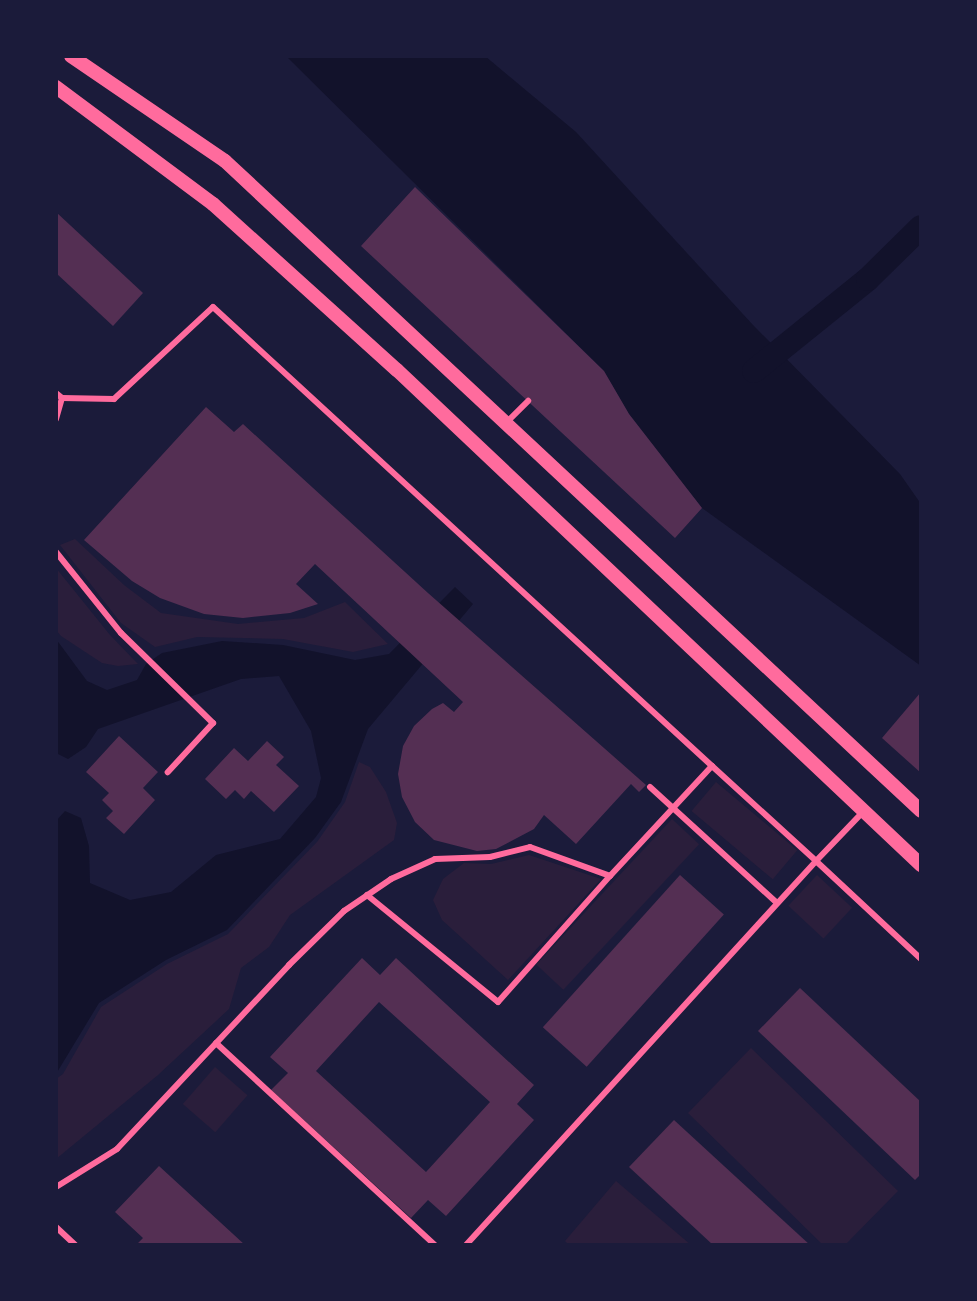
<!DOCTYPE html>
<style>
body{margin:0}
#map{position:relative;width:977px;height:1301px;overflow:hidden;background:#1b1b3a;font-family:"Work Sans",sans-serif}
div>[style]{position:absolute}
.green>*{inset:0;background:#2a1e3b;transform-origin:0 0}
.water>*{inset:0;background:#12122b}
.canal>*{height:24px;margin:-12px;padding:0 12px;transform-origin:12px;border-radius:12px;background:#12122b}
.building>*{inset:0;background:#542f53;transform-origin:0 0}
.service>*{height:6px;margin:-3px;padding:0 3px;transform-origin:3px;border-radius:3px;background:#ff6b9d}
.tertiary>*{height:14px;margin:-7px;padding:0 7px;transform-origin:7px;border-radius:7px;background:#ff6b9d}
span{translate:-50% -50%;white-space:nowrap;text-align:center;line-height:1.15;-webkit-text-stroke:6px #1b1b3a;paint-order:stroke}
.frame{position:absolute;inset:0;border:58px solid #1b1b3a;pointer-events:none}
</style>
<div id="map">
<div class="green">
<i style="clip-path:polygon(75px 539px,124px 585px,161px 613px,238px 624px,304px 618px,345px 602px,388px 644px,353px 652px,283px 639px,197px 637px,155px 647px,121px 623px,60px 545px)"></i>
<i style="clip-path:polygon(56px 568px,110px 635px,138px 664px,118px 666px,102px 663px,61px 636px,56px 630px)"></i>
<i style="clip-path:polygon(359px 762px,370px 767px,386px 792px,397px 823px,394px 840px,290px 915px,269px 947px,241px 968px,229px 1009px,158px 1075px,56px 1159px,56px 1079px,63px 1074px,101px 1007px,167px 964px,228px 934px,317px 842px,345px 802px)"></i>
<i style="left:716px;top:782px;width:106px;height:38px;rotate:40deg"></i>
<i style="left:672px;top:819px;width:37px;height:199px;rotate:43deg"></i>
<i style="clip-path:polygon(529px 855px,601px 879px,508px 980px,442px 920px,433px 900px,443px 879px,464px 863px,491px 864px)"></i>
<i style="left:817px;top:875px;width:48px;height:42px;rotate:43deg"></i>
<i style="clip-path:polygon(751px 1048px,898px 1191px,845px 1245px,823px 1245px,688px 1113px)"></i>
<i style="left:215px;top:1067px;width:43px;height:49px;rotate:41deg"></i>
<i style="clip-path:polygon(616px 1181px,691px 1245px,569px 1245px,565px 1241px)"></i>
</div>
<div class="water">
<i style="clip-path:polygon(286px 56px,485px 56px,576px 132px,753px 325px,900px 474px,921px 504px,921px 666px,702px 508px,629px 414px,604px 371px)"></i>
<i style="clip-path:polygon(455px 587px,473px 604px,368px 729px,341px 802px,315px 838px,227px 930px,166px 960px,99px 1003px,56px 1074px,56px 821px,65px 811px,81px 818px,89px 846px,90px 883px,130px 900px,171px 892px,216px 855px,280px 839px,316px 797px,321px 778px,311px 731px,279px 676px,241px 679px,98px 729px,86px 747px,68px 759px,56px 753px,56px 639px,87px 681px,107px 690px,137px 680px,146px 664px,162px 653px,222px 641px,283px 645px,355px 660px,389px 654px)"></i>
</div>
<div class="canal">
<i style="left:754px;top:371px;width:146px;rotate:-38.9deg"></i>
<i style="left:868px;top:279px;width:74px;rotate:-44.5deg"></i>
</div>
<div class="building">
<i style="clip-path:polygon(415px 187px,604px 371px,629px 414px,702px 508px,675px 538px,361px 246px)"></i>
<i style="clip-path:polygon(56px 212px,143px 293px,113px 326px,56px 273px)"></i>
<i style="clip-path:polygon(206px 407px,234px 432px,243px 424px,428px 593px,646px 785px,639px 792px,631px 784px,576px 844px,544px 815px,534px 829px,496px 849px,477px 851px,434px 840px,415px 822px,402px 797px,398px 774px,403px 746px,414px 726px,432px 709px,443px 703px,454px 712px,463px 702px,315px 564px,296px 584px,318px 604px,290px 613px,243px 618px,204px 614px,160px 598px,132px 581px,84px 540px)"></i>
<i style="clip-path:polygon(921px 692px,921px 773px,882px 738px)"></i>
<i style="clip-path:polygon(119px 736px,158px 772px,143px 788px,155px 800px,124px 834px,106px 818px,113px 811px,102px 800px,109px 793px,86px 772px)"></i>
<i style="clip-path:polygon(267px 741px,284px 757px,276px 765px,299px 786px,274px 812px,251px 791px,244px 799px,235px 790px,226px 799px,205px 779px,234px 748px,248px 761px)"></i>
<i style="left:680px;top:875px;width:59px;height:205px;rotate:42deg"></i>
<i style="clip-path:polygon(evenodd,362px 958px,380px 975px,396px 958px,534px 1085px,517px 1104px,534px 1120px,446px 1216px,428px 1200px,411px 1218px,271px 1090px,288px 1073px,270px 1057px,362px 958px,379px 1002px,490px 1102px,426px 1172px,316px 1071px,379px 1002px)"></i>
<i style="clip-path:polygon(800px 988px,921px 1102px,921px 1174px,915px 1180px,758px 1031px)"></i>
<i style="clip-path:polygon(674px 1120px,810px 1245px,713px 1245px,629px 1167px)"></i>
<i style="clip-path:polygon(159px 1166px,245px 1245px,136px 1245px,143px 1238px,115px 1212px)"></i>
</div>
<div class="service">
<i style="left:56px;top:393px;width:8px;rotate:40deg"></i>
<i style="left:62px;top:398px;width:22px;rotate:106deg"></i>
<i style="left:62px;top:398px;width:52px;rotate:1.1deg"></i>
<i style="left:114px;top:399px;width:135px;rotate:-42.9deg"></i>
<i style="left:213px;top:307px;width:678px;rotate:42.61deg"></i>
<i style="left:507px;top:422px;width:30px;rotate:-45deg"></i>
<i style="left:56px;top:552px;width:104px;rotate:51.3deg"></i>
<i style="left:121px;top:633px;width:129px;rotate:44.4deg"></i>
<i style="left:213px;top:723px;width:67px;rotate:132.6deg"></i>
<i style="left:650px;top:787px;width:172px;rotate:42.4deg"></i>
<i style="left:367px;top:895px;width:169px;rotate:39.2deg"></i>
<i style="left:498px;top:1002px;width:169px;rotate:-48.4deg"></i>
<i style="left:216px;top:1043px;width:298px;rotate:42.7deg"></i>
<i style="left:56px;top:1187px;width:72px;rotate:-31.9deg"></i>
<i style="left:117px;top:1149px;width:252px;rotate:-46.9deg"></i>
<i style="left:289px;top:965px;width:77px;rotate:-44.5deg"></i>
<i style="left:344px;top:911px;width:57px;rotate:-34.2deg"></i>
<i style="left:391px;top:879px;width:48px;rotate:-24.4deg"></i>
<i style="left:435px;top:859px;width:55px;rotate:-2.1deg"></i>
<i style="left:490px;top:857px;width:41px;rotate:-14deg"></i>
<i style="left:530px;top:847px;width:85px;rotate:19.9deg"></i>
<i style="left:610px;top:876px;width:150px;rotate:-47.2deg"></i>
<i style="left:712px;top:766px;width:141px;rotate:42.4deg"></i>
<i style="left:816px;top:861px;width:69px;rotate:-46.2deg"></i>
<i style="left:56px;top:1227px;width:26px;rotate:43deg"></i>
<i style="left:466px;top:1245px;width:520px;rotate:-47.65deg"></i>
<i style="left:816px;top:861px;width:144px;rotate:43deg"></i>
</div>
<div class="tertiary">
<i style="left:71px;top:56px;width:186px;rotate:34.3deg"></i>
<i style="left:225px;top:161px;width:952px;rotate:43.04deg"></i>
<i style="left:56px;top:87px;width:196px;rotate:36.7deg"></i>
<i style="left:213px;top:204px;width:248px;rotate:42.1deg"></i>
<i style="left:397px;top:370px;width:721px;rotate:43.37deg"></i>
</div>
<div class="frame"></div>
</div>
